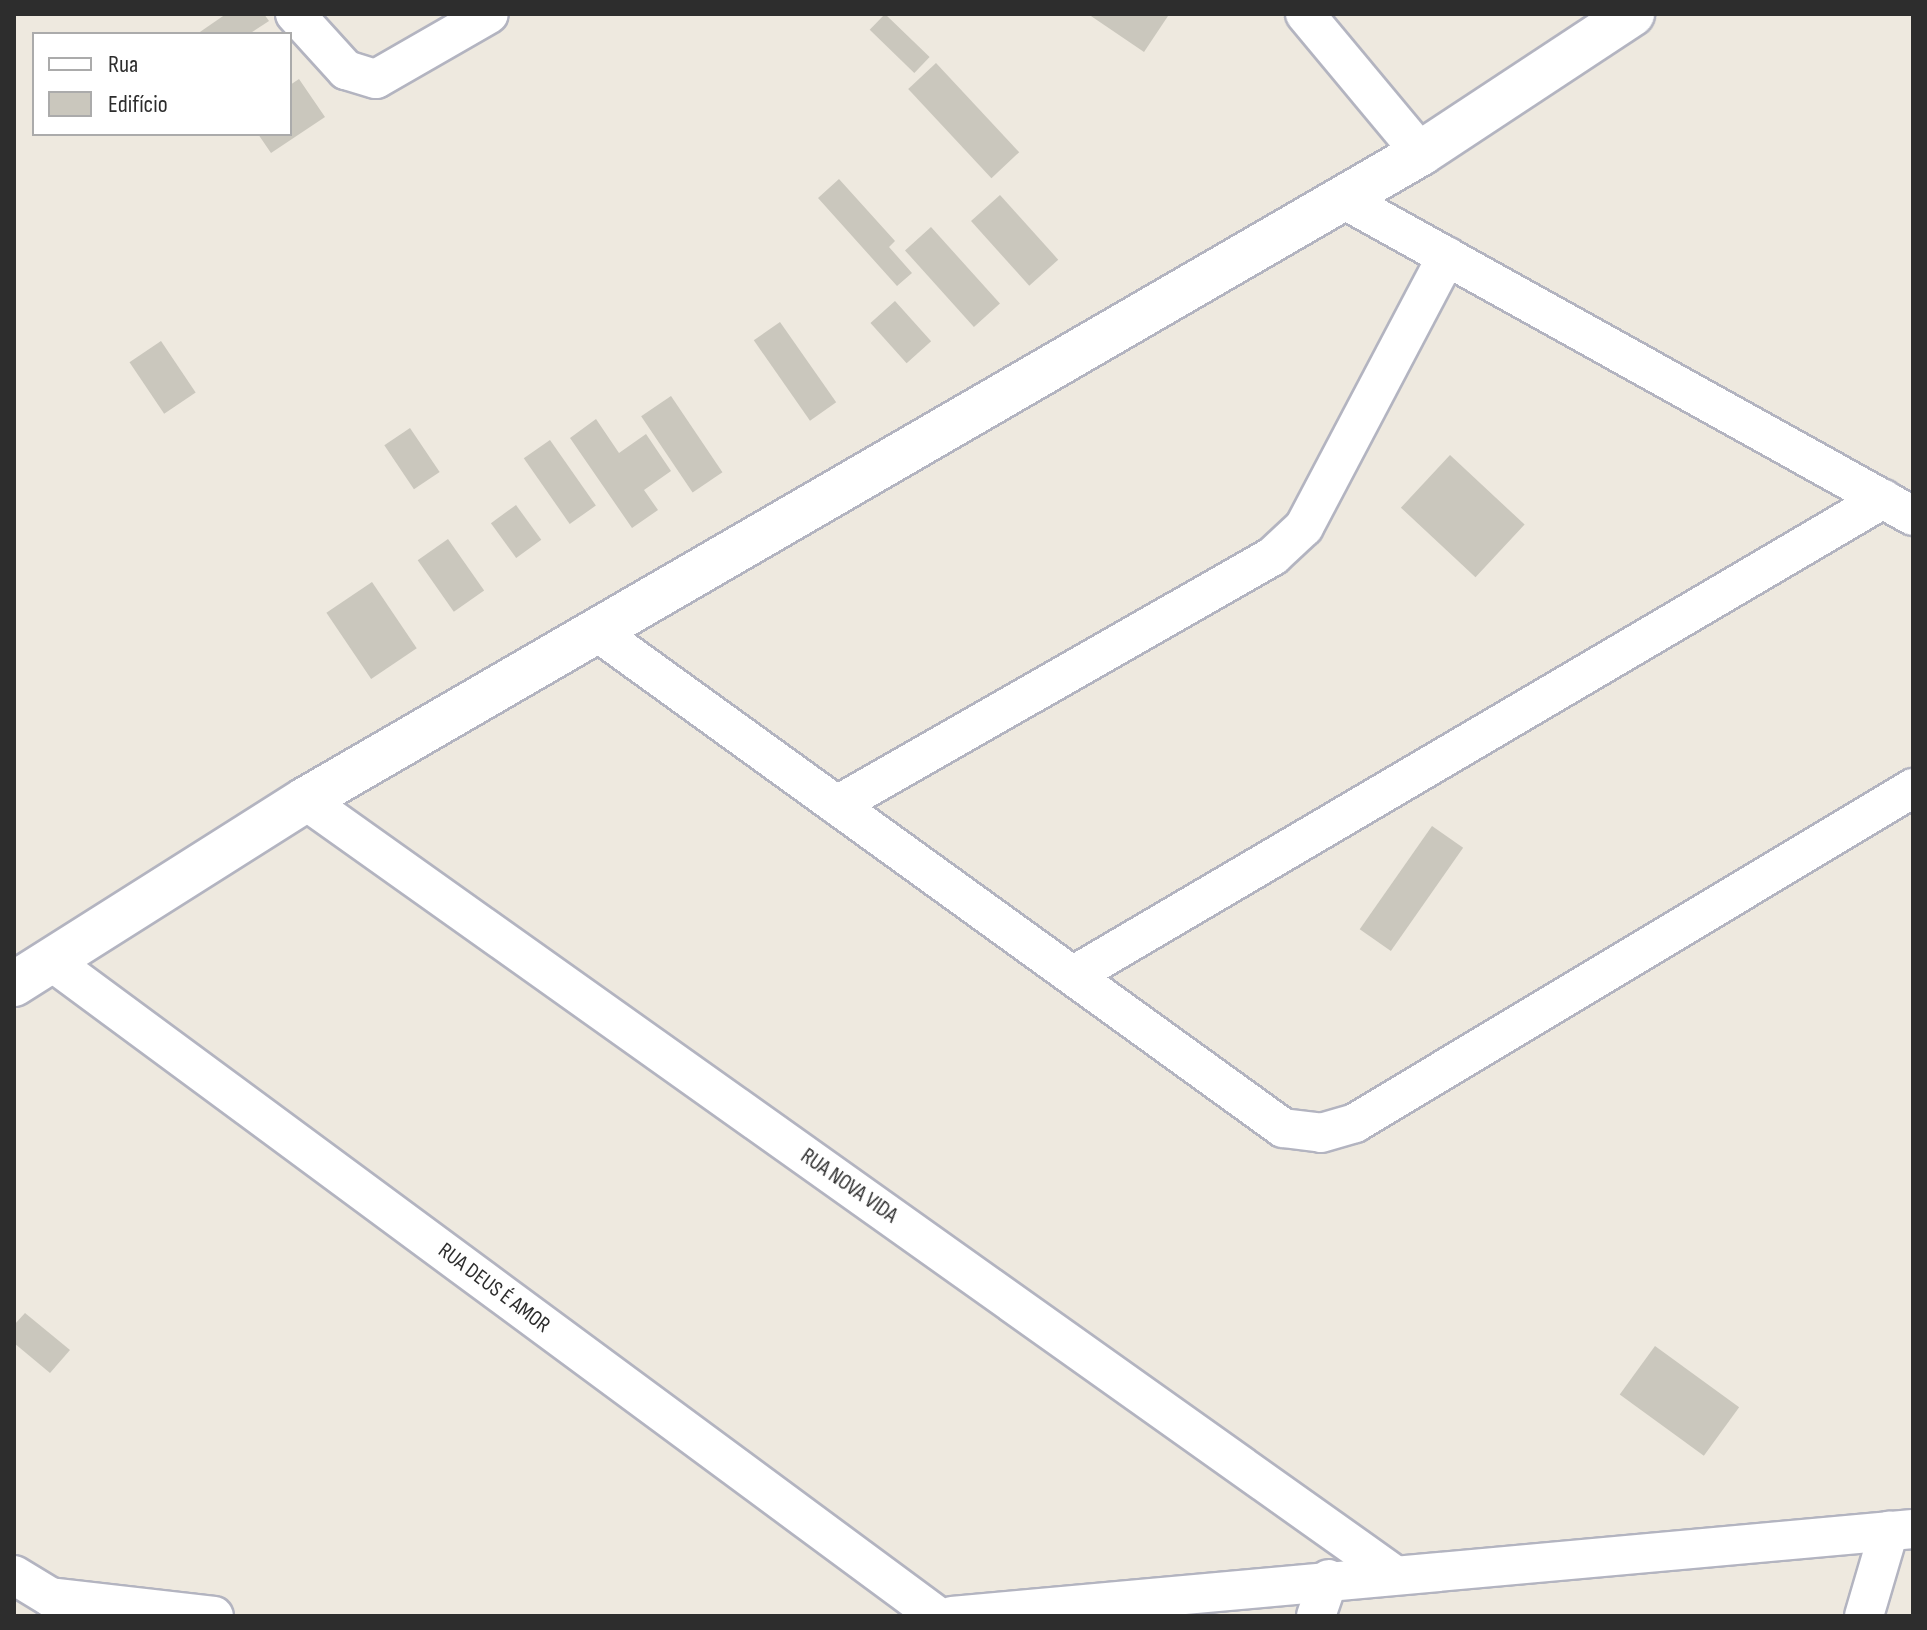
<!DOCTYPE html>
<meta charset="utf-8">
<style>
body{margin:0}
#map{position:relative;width:1927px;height:1630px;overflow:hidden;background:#eee9df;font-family:"Sofia Sans Condensed",sans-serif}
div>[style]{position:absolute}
.building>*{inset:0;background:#cac7bd;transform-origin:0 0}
.roads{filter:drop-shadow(2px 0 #b3b4c0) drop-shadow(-2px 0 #b3b4c0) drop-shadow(0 2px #b3b4c0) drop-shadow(0 -2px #b3b4c0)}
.minor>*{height:38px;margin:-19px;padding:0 19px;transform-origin:19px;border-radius:19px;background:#fff}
.tertiary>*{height:44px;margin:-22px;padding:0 22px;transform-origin:22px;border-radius:22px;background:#fff}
span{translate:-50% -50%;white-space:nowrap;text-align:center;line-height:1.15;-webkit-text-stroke:7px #fff;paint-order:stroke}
.street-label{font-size:22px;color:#2d2d2d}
.frame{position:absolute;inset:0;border:16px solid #2d2d2d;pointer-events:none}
.legend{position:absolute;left:32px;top:32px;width:260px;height:104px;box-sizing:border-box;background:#fff;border:2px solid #ababab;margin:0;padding:10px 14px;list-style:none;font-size:24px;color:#2d2d2d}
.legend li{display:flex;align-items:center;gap:16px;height:40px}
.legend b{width:40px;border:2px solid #ababab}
</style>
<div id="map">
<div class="building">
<i style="clip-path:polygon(226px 14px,264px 14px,269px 21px,249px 34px,197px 34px)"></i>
<i style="left:885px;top:14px;width:62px;height:22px;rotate:44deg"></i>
<i style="clip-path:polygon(1088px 14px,1164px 14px,1168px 16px,1144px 52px)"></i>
<i style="left:936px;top:63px;width:122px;height:38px;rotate:47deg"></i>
<i style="clip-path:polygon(299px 79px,325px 117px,271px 153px,258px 134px,290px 134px,290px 85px)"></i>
<i style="clip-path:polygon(839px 179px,895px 241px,889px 247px,912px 273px,897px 286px,818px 198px)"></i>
<i style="left:1000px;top:195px;width:87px;height:39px;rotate:48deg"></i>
<i style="left:931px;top:227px;width:103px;height:35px;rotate:48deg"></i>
<i style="left:895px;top:301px;width:54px;height:33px;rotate:48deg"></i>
<i style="left:780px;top:322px;width:98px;height:32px;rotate:55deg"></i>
<i style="left:161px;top:341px;width:62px;height:38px;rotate:56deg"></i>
<i style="left:671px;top:396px;width:92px;height:36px;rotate:56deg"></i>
<i style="clip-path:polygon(596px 419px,619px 453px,646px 434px,671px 471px,644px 490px,658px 510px,632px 528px,570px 438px)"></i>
<i style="left:410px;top:428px;width:53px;height:31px;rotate:56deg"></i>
<i style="left:550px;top:440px;width:80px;height:32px;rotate:55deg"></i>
<i style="left:1450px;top:455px;width:102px;height:72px;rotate:43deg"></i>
<i style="left:516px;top:505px;width:43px;height:31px;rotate:54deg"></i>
<i style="left:448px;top:539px;width:63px;height:37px;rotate:55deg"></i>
<i style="left:372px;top:582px;width:80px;height:55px;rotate:56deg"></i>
<i style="left:1432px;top:826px;width:38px;height:126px;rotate:35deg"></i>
<i style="clip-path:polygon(25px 1313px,70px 1350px,50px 1373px,14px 1343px,14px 1325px)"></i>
<i style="left:1655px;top:1346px;width:104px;height:60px;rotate:36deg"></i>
</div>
<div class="roads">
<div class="minor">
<i style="left:295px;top:14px;width:76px;rotate:47.7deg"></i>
<i style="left:346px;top:70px;width:31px;rotate:17deg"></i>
<i style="left:376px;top:79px;width:130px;rotate:-29.9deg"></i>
<i style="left:1305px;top:14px;width:181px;rotate:50.2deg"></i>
<i style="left:1343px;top:199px;width:652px;rotate:29.08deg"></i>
<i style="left:596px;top:631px;width:848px;rotate:35.88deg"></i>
<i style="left:1283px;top:1128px;width:38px;rotate:7deg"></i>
<i style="left:1321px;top:1133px;width:35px;rotate:-16deg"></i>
<i style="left:1355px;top:1123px;width:651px;rotate:-30.98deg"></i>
<i style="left:305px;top:800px;width:1334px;rotate:35.42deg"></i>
<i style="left:837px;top:805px;width:502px;rotate:-29.73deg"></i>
<i style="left:1273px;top:556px;width:42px;rotate:-43.1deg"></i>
<i style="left:1304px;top:527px;width:306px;rotate:-62.2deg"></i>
<i style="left:51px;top:961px;width:1102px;rotate:36.47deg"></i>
<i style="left:1074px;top:975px;width:939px;rotate:-30.47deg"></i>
<i style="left:14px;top:1575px;width:66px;rotate:31.3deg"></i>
<i style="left:50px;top:1597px;width:165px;rotate:6.6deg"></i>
<i style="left:952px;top:1616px;width:965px;rotate:-5.17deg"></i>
<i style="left:1316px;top:1616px;width:39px;rotate:-71deg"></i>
<i style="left:1864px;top:1616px;width:89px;rotate:-73.6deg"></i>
</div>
<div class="tertiary">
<i style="left:14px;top:984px;width:344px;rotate:-32.3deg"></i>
<i style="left:305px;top:800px;width:1290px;rotate:-30.1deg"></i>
<i style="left:1421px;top:153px;width:253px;rotate:-33.4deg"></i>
</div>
</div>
<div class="street-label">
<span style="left:849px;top:1186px;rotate:35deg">RUA NOVA VIDA</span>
<span style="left:494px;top:1288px;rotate:37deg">RUA DEUS É AMOR</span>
</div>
<div class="frame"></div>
<ul class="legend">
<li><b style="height:10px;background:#fff"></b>Rua</li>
<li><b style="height:22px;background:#cac7bd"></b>Edifício</li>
</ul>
</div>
